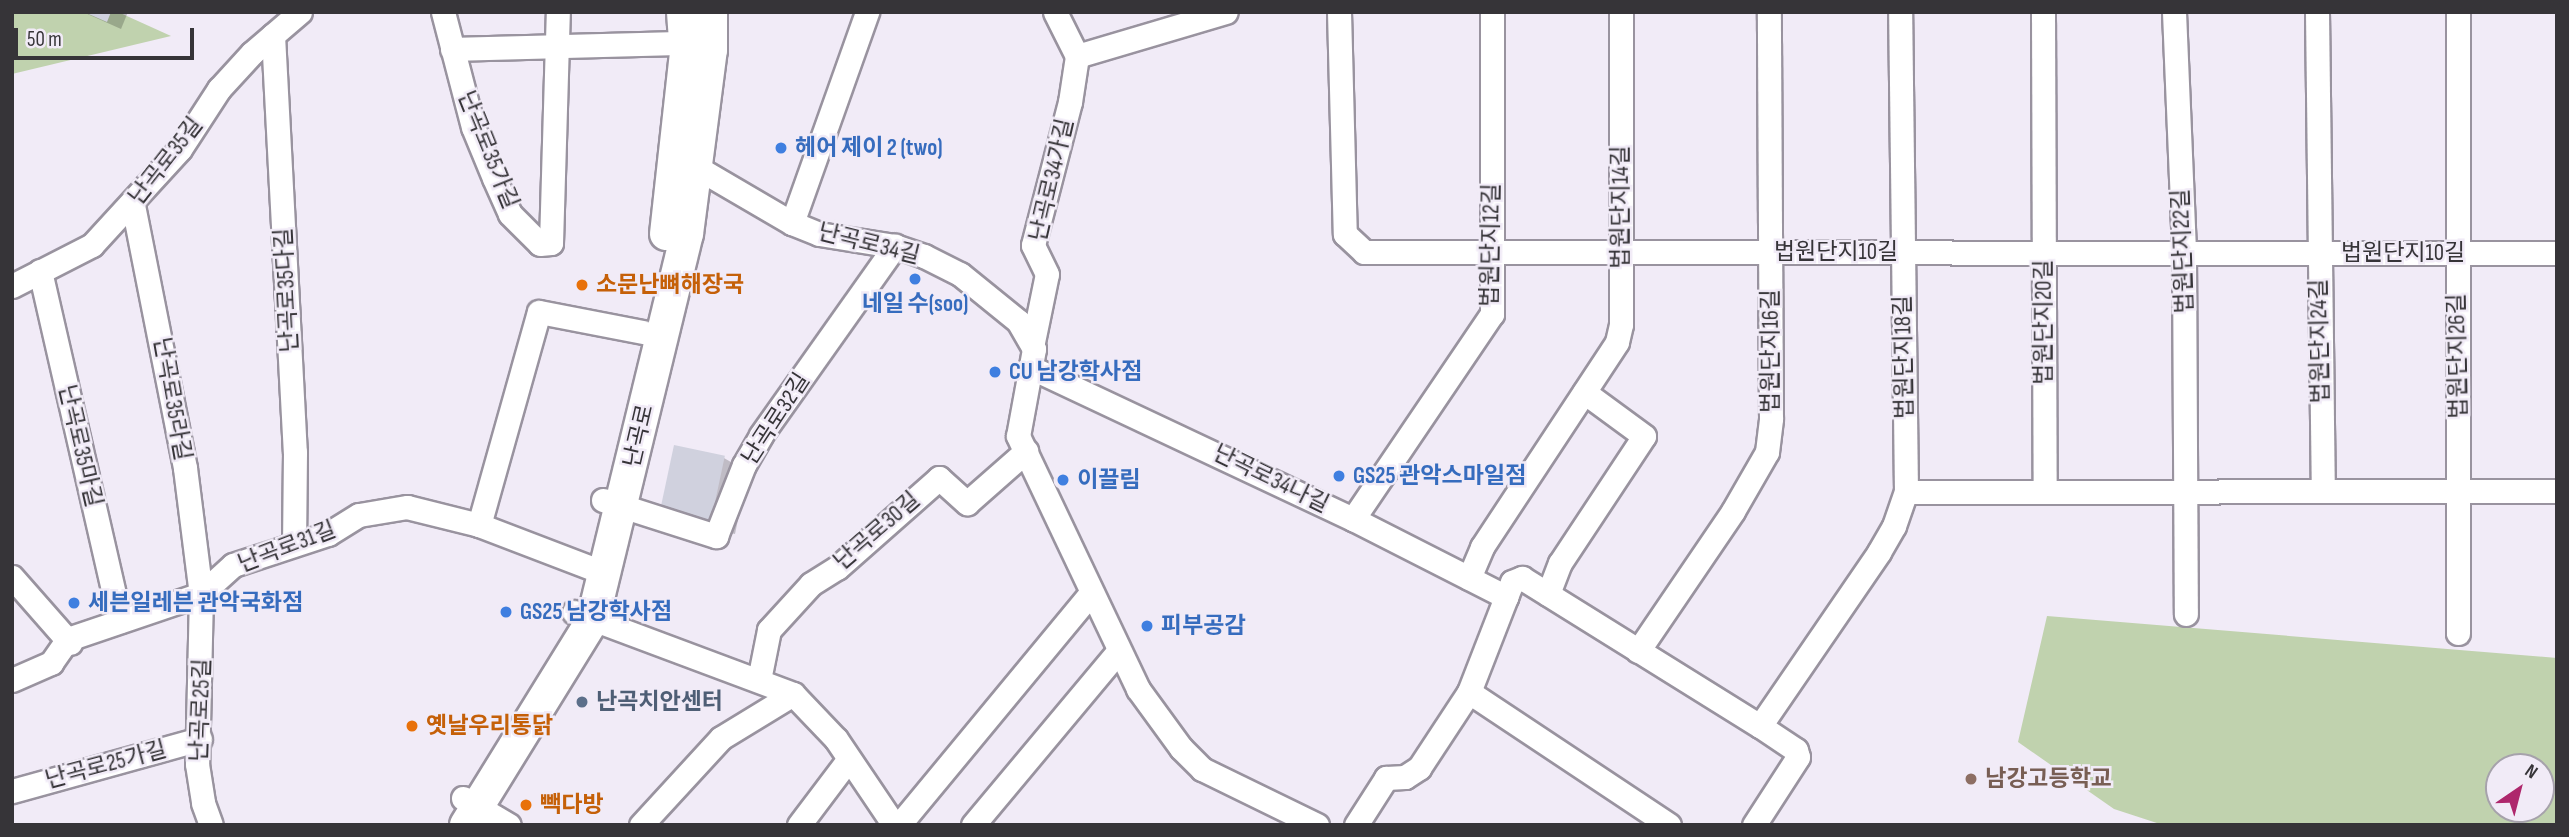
<!DOCTYPE html>
<meta charset="utf-8">
<style>
body{margin:0}
#map{position:relative;width:2569px;height:837px;overflow:hidden;background:#f1ebf7;font-family:"Sofia Sans Condensed","Noto Sans KR",sans-serif}
div>[style]{position:absolute}
.green>*{inset:0;background:#c0d2ae}
.shadow>*{inset:0;background:#0003}
.building>*{inset:0;background:#d0d1de;transform-origin:0 0}
.roads{filter:drop-shadow(2px 0 #99939f) drop-shadow(-2px 0 #99939f) drop-shadow(0 2px #99939f) drop-shadow(0 -2px #99939f)}
.minor>*{height:23px;margin:-11.5px;padding:0 11.5px;transform-origin:11.5px;border-radius:11.5px;background:#fff}
.secondary>*{height:32px;margin:-16px;padding:0 16px;transform-origin:16px;border-radius:16px;background:#fff}
.dots>*{width:19px;height:19px;translate:-50% -50%;box-sizing:border-box;border:4px solid #f1ebf7;border-radius:50%}
span{translate:-50% -50%;white-space:nowrap;text-align:center;line-height:1.15;-webkit-text-stroke:5px #f1ebf7;paint-order:stroke}
.shop-label{font-size:23px;color:#366cbe;font-weight:700}
.left{translate:0 -50%;text-align:left}
.street-label{font-size:23px;color:#363438}
.food-label{font-size:23px;color:#c56008;font-weight:700}
.service-label{font-size:23px;color:#4e5e75;font-weight:700}
.education-label{font-size:23px;color:#785e54;font-weight:700}
.frame{position:absolute;inset:0;border:14px solid #363438;pointer-events:none}
.north{position:absolute;left:2485px;top:753px;width:70px;height:70px;box-sizing:border-box;background:#f1ebf7;border:2px solid #a6a2ab;border-radius:50%;rotate:35deg;font-size:19px;font-weight:700;line-height:28px;text-align:center;color:#363438}
.north::after{content:'';display:block;margin:auto;width:24px;height:32px;background:#ae276c;clip-path:polygon(50% 0,100% 100%,50% 72%,0 100%)}
.scale{position:absolute;left:14px;top:28px;width:180px;height:32px;box-sizing:border-box;border:4px solid #363438;border-top:0;padding-left:9px;font-size:21px;line-height:24px;white-space:nowrap;color:#363438;-webkit-text-stroke:5px #f1ebf7;paint-order:stroke}
</style>
<div id="map">
<div class="green">
<i style="clip-path:polygon(12px 12px,118px 12px,171px 36px,12px 74px)"></i>
<i style="clip-path:polygon(evenodd,2047px 616px,2557px 658px,2557px 825px,2163px 825px,2114px 809px,2018px 742px,2047px 616px,2499px 767px,2541px 767px,2541px 809px,2499px 809px,2499px 767px)"></i>
</div>
<div class="shadow">
<i style="clip-path:polygon(83px 12px,128px 12px,121px 29px)"></i>
<i style="clip-path:polygon(724px 458px,748px 472px,735px 534px,686px 523px)"></i>
</div>
<div class="building">
<i style="clip-path:polygon(84px 12px,111px 12px,107px 22px)"></i>
<i style="left:674px;top:445px;width:52px;height:66px;rotate:12deg"></i>
</div>
<div class="roads">
<div class="minor">
<i style="left:443px;top:12px;width:119px;rotate:75.4deg"></i>
<i style="left:473px;top:127px;width:55px;rotate:67.6deg"></i>
<i style="left:494px;top:178px;width:39px;rotate:66deg"></i>
<i style="left:510px;top:214px;width:42px;rotate:45deg"></i>
<i style="left:540px;top:244px;width:11px;rotate:-5deg"></i>
<i style="left:551px;top:243px;width:231px;rotate:-88.3deg"></i>
<i style="left:1055px;top:12px;width:49px;rotate:63.4deg"></i>
<i style="left:1077px;top:56px;width:155px;rotate:-16.5deg"></i>
<i style="left:1339px;top:12px;width:222px;rotate:88.5deg"></i>
<i style="left:1345px;top:234px;width:26px;rotate:43deg"></i>
<i style="left:1364px;top:252px;width:1193px;rotate:0.05deg"></i>
<i style="left:2043px;top:12px;width:478px;rotate:89.8deg"></i>
<i style="left:2174px;top:12px;width:243px;rotate:87.6deg"></i>
<i style="left:2184px;top:255px;width:359px;rotate:89.7deg"></i>
<i style="left:2317px;top:12px;width:479px;rotate:89.3deg"></i>
<i style="left:2458px;top:12px;width:621px;rotate:90deg"></i>
<i style="left:273px;top:35px;width:418px;rotate:87deg"></i>
<i style="left:295px;top:452px;width:92px;rotate:90.6deg"></i>
<i style="left:452px;top:49px;width:234px;rotate:-1.5deg"></i>
<i style="left:684px;top:160px;width:125px;rotate:30.3deg"></i>
<i style="left:792px;top:223px;width:29px;rotate:22deg"></i>
<i style="left:819px;top:234px;width:77px;rotate:9deg"></i>
<i style="left:895px;top:246px;width:31px;rotate:19deg"></i>
<i style="left:924px;top:256px;width:40px;rotate:26.6deg"></i>
<i style="left:960px;top:274px;width:75px;rotate:39deg"></i>
<i style="left:1018px;top:321px;width:32px;rotate:60deg"></i>
<i style="left:1034px;top:349px;width:88px;rotate:100.4deg"></i>
<i style="left:1018px;top:436px;width:280px;rotate:64.6deg"></i>
<i style="left:1138px;top:689px;width:73px;rotate:53.9deg"></i>
<i style="left:1181px;top:748px;width:30px;rotate:45deg"></i>
<i style="left:1202px;top:769px;width:128px;rotate:26deg"></i>
<i style="left:133px;top:205px;width:268px;rotate:78.8deg"></i>
<i style="left:185px;top:468px;width:127px;rotate:82.8deg"></i>
<i style="left:201px;top:594px;width:170px;rotate:91.3deg"></i>
<i style="left:197px;top:764px;width:39px;rotate:81deg"></i>
<i style="left:203px;top:803px;width:23px;rotate:70deg"></i>
<i style="left:792px;top:223px;width:224px;rotate:-70.4deg"></i>
<i style="left:40px;top:271px;width:359px;rotate:77.1deg"></i>
<i style="left:12px;top:286px;width:90px;rotate:-27.1deg"></i>
<i style="left:92px;top:245px;width:130px;rotate:-47.5deg"></i>
<i style="left:180px;top:149px;width:72px;rotate:-57deg"></i>
<i style="left:219px;top:89px;width:49px;rotate:-47.5deg"></i>
<i style="left:252px;top:53px;width:63px;rotate:-40.5deg"></i>
<i style="left:1033px;top:342px;width:69px;rotate:-78.4deg"></i>
<i style="left:1047px;top:274px;width:32px;rotate:-116deg"></i>
<i style="left:1033px;top:245px;width:148px;rotate:-75.5deg"></i>
<i style="left:1070px;top:102px;width:47px;rotate:-81.3deg"></i>
<i style="left:1032px;top:368px;width:355px;rotate:25.2deg"></i>
<i style="left:1353px;top:519px;width:172px;rotate:27deg"></i>
<i style="left:1506px;top:597px;width:16px;rotate:-68deg"></i>
<i style="left:1512px;top:582px;width:11px;rotate:-22deg"></i>
<i style="left:1522px;top:578px;width:280px;rotate:31.9deg"></i>
<i style="left:1760px;top:726px;width:43px;rotate:33.7deg"></i>
<i style="left:1796px;top:750px;width:7px;rotate:74deg"></i>
<i style="left:1798px;top:757px;width:81px;rotate:122.9deg"></i>
<i style="left:1906px;top:492px;width:651px;rotate:-0.09deg"></i>
<i style="left:603px;top:500px;width:119px;rotate:17.7deg"></i>
<i style="left:716px;top:536px;width:76px;rotate:-68.5deg"></i>
<i style="left:744px;top:465px;width:34px;rotate:-60deg"></i>
<i style="left:761px;top:435px;width:232px;rotate:-54.7deg"></i>
<i style="left:1353px;top:519px;width:248px;rotate:-55.9deg"></i>
<i style="left:1492px;top:314px;width:302px;rotate:-90deg"></i>
<i style="left:479px;top:525px;width:221px;rotate:-74.3deg"></i>
<i style="left:539px;top:312px;width:106px;rotate:10.9deg"></i>
<i style="left:12px;top:577px;width:88px;rotate:48.7deg"></i>
<i style="left:1469px;top:578px;width:34px;rotate:-67deg"></i>
<i style="left:1482px;top:547px;width:245px;rotate:-56.6deg"></i>
<i style="left:1617px;top:342px;width:18px;rotate:-77deg"></i>
<i style="left:1621px;top:324px;width:312px;rotate:-90deg"></i>
<i style="left:1548px;top:594px;width:33px;rotate:-69deg"></i>
<i style="left:1560px;top:563px;width:152px;rotate:-56.5deg"></i>
<i style="left:1644px;top:436px;width:74px;rotate:-143.7deg"></i>
<i style="left:574px;top:612px;width:234px;rotate:20.5deg"></i>
<i style="left:793px;top:694px;width:62px;rotate:46.3deg"></i>
<i style="left:836px;top:739px;width:104px;rotate:56deg"></i>
<i style="left:1638px;top:651px;width:169px;rotate:-55.8deg"></i>
<i style="left:1733px;top:511px;width:68px;rotate:-60deg"></i>
<i style="left:1767px;top:452px;width:34px;rotate:-83deg"></i>
<i style="left:1771px;top:418px;width:406px;rotate:-90.3deg"></i>
<i style="left:12px;top:680px;width:43px;rotate:-23.6deg"></i>
<i style="left:51px;top:663px;width:29px;rotate:-55deg"></i>
<i style="left:68px;top:639px;width:140px;rotate:-18.7deg"></i>
<i style="left:201px;top:594px;width:43px;rotate:-42.2deg"></i>
<i style="left:233px;top:565px;width:100px;rotate:-18.1deg"></i>
<i style="left:328px;top:534px;width:36px;rotate:-32deg"></i>
<i style="left:359px;top:515px;width:49px;rotate:-9.5deg"></i>
<i style="left:407px;top:507px;width:74px;rotate:14deg"></i>
<i style="left:479px;top:525px;width:135px;rotate:20.9deg"></i>
<i style="left:759px;top:680px;width:51px;rotate:-78.7deg"></i>
<i style="left:769px;top:630px;width:62px;rotate:-47.6deg"></i>
<i style="left:811px;top:584px;width:31px;rotate:-32deg"></i>
<i style="left:837px;top:568px;width:136px;rotate:-41.4deg"></i>
<i style="left:939px;top:478px;width:38px;rotate:42deg"></i>
<i style="left:967px;top:503px;width:79px;rotate:-41.4deg"></i>
<i style="left:1469px;top:692px;width:240px;rotate:33.6deg"></i>
<i style="left:1760px;top:726px;width:211px;rotate:-55.6deg"></i>
<i style="left:1879px;top:552px;width:30px;rotate:-60deg"></i>
<i style="left:1894px;top:526px;width:36px;rotate:-71deg"></i>
<i style="left:1906px;top:492px;width:480px;rotate:-90.7deg"></i>
<i style="left:12px;top:791px;width:195px;rotate:-15.5deg"></i>
<i style="left:463px;top:798px;width:53px;rotate:30.4deg"></i>
<i style="left:641px;top:825px;width:118px;rotate:-47.4deg"></i>
<i style="left:721px;top:738px;width:84px;rotate:-31.4deg"></i>
<i style="left:799px;top:825px;width:81px;rotate:-53deg"></i>
<i style="left:899px;top:825px;width:300px;rotate:-50.4deg"></i>
<i style="left:973px;top:825px;width:224px;rotate:-50.1deg"></i>
<i style="left:1356px;top:825px;width:56px;rotate:-57.4deg"></i>
<i style="left:1386px;top:778px;width:19px;rotate:-3deg"></i>
<i style="left:1405px;top:777px;width:17px;rotate:-33deg"></i>
<i style="left:1419px;top:768px;width:91px;rotate:-56.7deg"></i>
<i style="left:1469px;top:692px;width:102px;rotate:-68.7deg"></i>
</div>
<div class="secondary">
<i style="left:666px;top:234px;width:181px;rotate:-83.7deg"></i>
<i style="left:686px;top:54px;width:42px;rotate:-94.1deg"></i>
<i style="left:466px;top:825px;width:242px;rotate:-58.3deg"></i>
<i style="left:593px;top:619px;width:396px;rotate:-76.3deg"></i>
<i style="left:687px;top:234px;width:186px;rotate:-82.6deg"></i>
<i style="left:711px;top:50px;width:38px;rotate:-90deg"></i>
</div>
</div>
<div class="dots">
<i style="left:781px;top:148px;background:#3f7fe0"></i>
<i style="left:915px;top:279px;background:#3f7fe0"></i>
<i style="left:582px;top:285px;background:#e8710a"></i>
<i style="left:995px;top:372px;background:#3f7fe0"></i>
<i style="left:1339px;top:476px;background:#3f7fe0"></i>
<i style="left:1063px;top:480px;background:#3f7fe0"></i>
<i style="left:74px;top:603px;background:#3f7fe0"></i>
<i style="left:506px;top:612px;background:#3f7fe0"></i>
<i style="left:1147px;top:626px;background:#3f7fe0"></i>
<i style="left:582px;top:702px;background:#5c6f8a"></i>
<i style="left:412px;top:726px;background:#e8710a"></i>
<i style="left:1971px;top:779px;background:#8d6e63"></i>
<i style="left:526px;top:805px;background:#e8710a"></i>
</div>
<div class="shop-label">
<span class="left" style="left:795px;top:148px">헤어 제이 2 (two)</span>
<span style="left:915px;top:304px">네일 수(soo)</span>
<span class="left" style="left:1009px;top:372px">CU 남강학사점</span>
<span class="left" style="left:1353px;top:476px">GS25 관악스마일점</span>
<span class="left" style="left:1077px;top:480px">이끌림</span>
<span class="left" style="left:88px;top:603px">세븐일레븐 관악국화점</span>
<span class="left" style="left:520px;top:612px">GS25 남강학사점</span>
<span class="left" style="left:1161px;top:626px">피부공감</span>
</div>
<div class="street-label">
<span style="left:488px;top:150px;rotate:68deg">난곡로35가길</span>
<span style="left:166px;top:161px;rotate:-52deg">난곡로35길</span>
<span style="left:1052px;top:180px;rotate:-77deg">난곡로34가길</span>
<span style="left:1621px;top:207px;rotate:-90deg">법원단지14길</span>
<span style="left:869px;top:244px;rotate:14deg">난곡로34길</span>
<span style="left:1491px;top:245px;rotate:-89deg">법원단지12길</span>
<span style="left:2183px;top:251px;rotate:-92deg">법원단지22길</span>
<span style="left:1836px;top:252px">법원단지10길</span>
<span style="left:2403px;top:253px">법원단지10길</span>
<span style="left:287px;top:290px;rotate:-93deg">난곡로35다길</span>
<span style="left:2044px;top:322px;rotate:-90deg">법원단지20길</span>
<span style="left:2320px;top:341px;rotate:-91deg">법원단지24길</span>
<span style="left:1771px;top:351px;rotate:-90deg">법원단지16길</span>
<span style="left:2458px;top:356px;rotate:-91deg">법원단지26길</span>
<span style="left:1904px;top:357px;rotate:-91deg">법원단지18길</span>
<span style="left:172px;top:399px;rotate:80deg">난곡로35라길</span>
<span style="left:776px;top:419px;rotate:-57deg">난곡로32길</span>
<span style="left:639px;top:436px;rotate:-77deg">난곡로</span>
<span style="left:80px;top:446px;rotate:77deg">난곡로35마길</span>
<span style="left:1271px;top:479px;rotate:26deg">난곡로34나길</span>
<span style="left:877px;top:531px;rotate:-41deg">난곡로30길</span>
<span style="left:287px;top:547px;rotate:-21deg">난곡로31길</span>
<span style="left:201px;top:710px;rotate:-88deg">난곡로25길</span>
<span style="left:106px;top:765px;rotate:-15deg">난곡로25가길</span>
</div>
<div class="food-label">
<span class="left" style="left:596px;top:285px">소문난뼈해장국</span>
<span class="left" style="left:426px;top:726px">옛날우리통닭</span>
<span class="left" style="left:540px;top:805px">빽다방</span>
</div>
<div class="service-label">
<span class="left" style="left:596px;top:702px">난곡치안센터</span>
</div>
<div class="education-label">
<span class="left" style="left:1985px;top:779px">남강고등학교</span>
</div>
<div class="frame"></div>
<div class="north">N</div>
<div class="scale">50 m</div>
</div>
